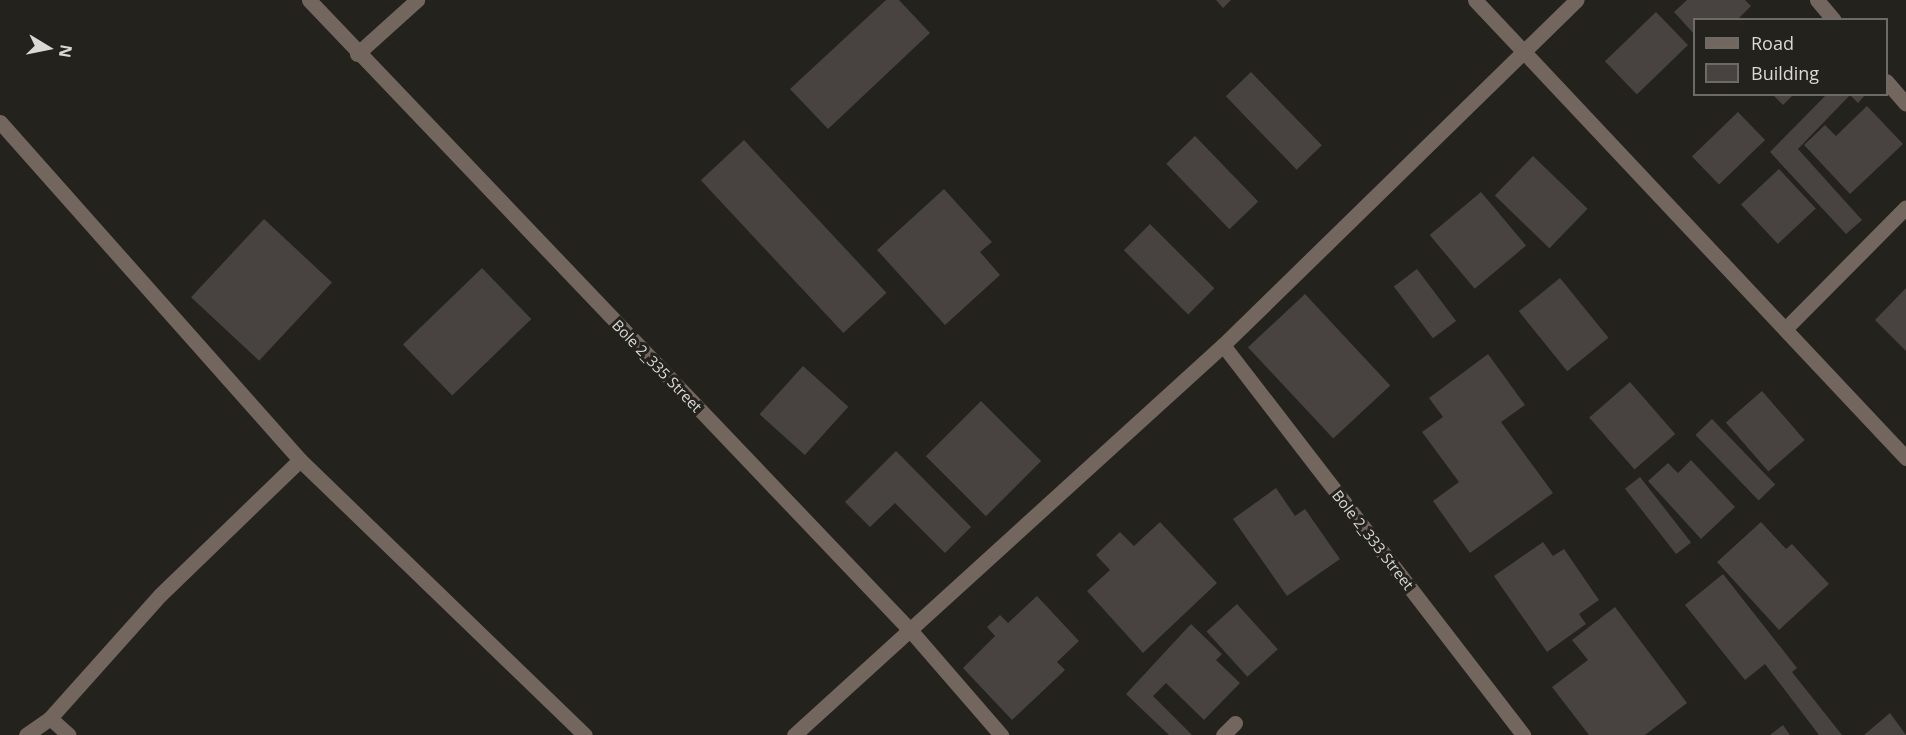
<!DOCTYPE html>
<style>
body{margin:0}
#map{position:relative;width:1906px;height:735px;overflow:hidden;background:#23221d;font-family:"Open Sans",sans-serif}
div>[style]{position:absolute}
.building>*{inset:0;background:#484341;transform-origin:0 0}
.minor>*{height:15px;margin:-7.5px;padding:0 7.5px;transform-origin:7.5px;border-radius:7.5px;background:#73665e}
span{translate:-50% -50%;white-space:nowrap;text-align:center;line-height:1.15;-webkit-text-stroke:6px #23221d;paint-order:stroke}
.street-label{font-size:15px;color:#dad9d6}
.legend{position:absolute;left:1693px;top:18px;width:195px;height:78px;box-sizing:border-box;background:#23221d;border:2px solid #6c6b67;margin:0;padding:8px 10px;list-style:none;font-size:18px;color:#dad9d6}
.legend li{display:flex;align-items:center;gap:12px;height:30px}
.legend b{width:30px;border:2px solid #6c6b67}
.north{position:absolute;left:18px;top:18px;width:60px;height:60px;-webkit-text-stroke:4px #23221d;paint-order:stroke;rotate:100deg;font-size:16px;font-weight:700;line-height:24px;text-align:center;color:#dad9d6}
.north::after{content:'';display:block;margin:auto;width:21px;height:27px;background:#dad9d6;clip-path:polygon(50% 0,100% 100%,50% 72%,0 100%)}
</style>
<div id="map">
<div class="building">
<i style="clip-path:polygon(886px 0,899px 0,930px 33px,828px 129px,790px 89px)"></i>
<i style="clip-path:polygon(1216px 0,1231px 0,1223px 8px)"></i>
<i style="clip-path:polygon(1687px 0,1745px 0,1751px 6px,1737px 20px,1694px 20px,1694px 34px,1674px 12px)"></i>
<i style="left:1656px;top:12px;width:46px;height:71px;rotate:46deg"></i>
<i style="left:1251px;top:72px;width:102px;height:35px;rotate:46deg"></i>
<i style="clip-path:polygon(1772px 94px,1794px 94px,1783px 105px)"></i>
<i style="clip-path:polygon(1827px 94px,1866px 94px,1858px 103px,1850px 95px,1798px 149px,1862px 220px,1846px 234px,1770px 152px)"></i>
<i style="clip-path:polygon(1867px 106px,1903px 144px,1850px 194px,1804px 145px,1825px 125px,1836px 136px)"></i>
<i style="left:1738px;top:112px;width:39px;height:64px;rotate:46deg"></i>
<i style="left:1195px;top:136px;width:91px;height:40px;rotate:46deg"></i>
<i style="left:744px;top:140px;width:209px;height:59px;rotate:47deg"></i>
<i style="left:1533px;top:156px;width:76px;height:55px;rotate:44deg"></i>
<i style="left:1779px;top:169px;width:54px;height:52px;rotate:47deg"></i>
<i style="clip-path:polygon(944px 189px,992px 242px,980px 252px,1000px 275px,945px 325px,877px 250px)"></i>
<i style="left:1481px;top:192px;width:70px;height:67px;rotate:50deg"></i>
<i style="left:264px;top:219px;width:93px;height:107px;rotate:43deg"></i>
<i style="left:1150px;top:224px;width:91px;height:37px;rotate:45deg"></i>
<i style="left:482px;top:268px;width:71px;height:110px;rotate:46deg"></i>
<i style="left:1417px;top:269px;width:65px;height:29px;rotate:53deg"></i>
<i style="left:1560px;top:278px;width:77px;height:53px;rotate:51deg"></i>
<i style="clip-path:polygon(1906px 288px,1906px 351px,1875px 320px)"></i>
<i style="left:1305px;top:294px;width:125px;height:78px;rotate:47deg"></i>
<i style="clip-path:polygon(1488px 354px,1525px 405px,1501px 422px,1553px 493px,1470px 553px,1433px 501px,1459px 482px,1422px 432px,1443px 417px,1429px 398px)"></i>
<i style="left:803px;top:366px;width:61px;height:65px;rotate:42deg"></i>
<i style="left:1630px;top:382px;width:69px;height:54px;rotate:49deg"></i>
<i style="left:1762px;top:391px;width:65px;height:48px;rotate:49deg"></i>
<i style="left:981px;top:401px;width:85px;height:78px;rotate:45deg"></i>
<i style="left:1712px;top:419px;width:91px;height:23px;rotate:46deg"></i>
<i style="clip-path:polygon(896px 451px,971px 527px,945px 553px,895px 503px,870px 527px,845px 502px)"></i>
<i style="clip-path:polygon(1691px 460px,1735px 507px,1701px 539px,1648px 481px,1668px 463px,1678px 473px)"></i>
<i style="left:1640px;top:477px;width:83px;height:19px;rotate:52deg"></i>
<i style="clip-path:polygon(1276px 488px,1295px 516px,1305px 509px,1340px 559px,1287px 596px,1233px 519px)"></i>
<i style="clip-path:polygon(1160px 522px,1217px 583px,1143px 653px,1087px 591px,1110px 570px,1096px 555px,1120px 532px,1134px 546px)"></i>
<i style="clip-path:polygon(1761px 522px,1786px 549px,1792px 544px,1829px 584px,1779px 630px,1717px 562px)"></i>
<i style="clip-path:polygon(1543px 542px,1553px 556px,1564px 549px,1599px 600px,1579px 614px,1586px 624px,1547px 652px,1494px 576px)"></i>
<i style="clip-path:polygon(1723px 574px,1797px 668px,1792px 672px,1842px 735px,1819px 735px,1765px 664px,1745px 680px,1685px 605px)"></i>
<i style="clip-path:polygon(1037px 596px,1079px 641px,1057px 662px,1065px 670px,1012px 720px,963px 668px,995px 636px,987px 627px,1000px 615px,1008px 623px)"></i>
<i style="left:1237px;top:604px;width:61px;height:41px;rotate:48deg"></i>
<i style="clip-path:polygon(1615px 607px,1687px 703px,1645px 735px,1589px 735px,1552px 687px,1588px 660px,1572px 640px)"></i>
<i style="clip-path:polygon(1191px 624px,1222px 654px,1216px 660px,1240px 683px,1204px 720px,1166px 683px,1153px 696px,1192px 735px,1169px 735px,1126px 694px)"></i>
<i style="clip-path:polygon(1890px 713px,1906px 735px,1864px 735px)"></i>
<i style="clip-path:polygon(1783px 725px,1790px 735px,1770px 735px)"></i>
</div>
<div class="minor">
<i style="left:309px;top:0;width:872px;rotate:46.35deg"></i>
<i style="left:911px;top:631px;width:138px;rotate:49.1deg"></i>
<i style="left:1475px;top:0;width:629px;rotate:46.74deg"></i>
<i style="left:1817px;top:0;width:26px;rotate:50deg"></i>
<i style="left:357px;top:54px;width:81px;rotate:-42deg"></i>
<i style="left:1886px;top:81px;width:30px;rotate:49deg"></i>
<i style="left:0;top:122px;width:452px;rotate:48.4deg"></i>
<i style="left:300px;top:460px;width:396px;rotate:44deg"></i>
<i style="left:1786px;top:328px;width:170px;rotate:-45.2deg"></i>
<i style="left:1223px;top:345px;width:492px;rotate:52.4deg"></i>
<i style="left:50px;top:718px;width:25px;rotate:42deg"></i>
<i style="left:26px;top:735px;width:29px;rotate:-35deg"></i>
<i style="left:50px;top:718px;width:165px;rotate:-48.2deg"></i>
<i style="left:160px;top:595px;width:194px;rotate:-44deg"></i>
<i style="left:794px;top:735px;width:580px;rotate:-42.27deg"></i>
<i style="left:1223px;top:345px;width:494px;rotate:-44.3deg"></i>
<i style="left:1223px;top:735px;width:17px;rotate:-45deg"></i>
</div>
<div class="street-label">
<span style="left:657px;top:366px;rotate:46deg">Bole 2_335 Street</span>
<span style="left:1373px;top:540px;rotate:52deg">Bole 2_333 Street</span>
</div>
<ul class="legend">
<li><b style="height:8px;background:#73665e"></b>Road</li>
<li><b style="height:16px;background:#484341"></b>Building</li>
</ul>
<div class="north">N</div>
</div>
